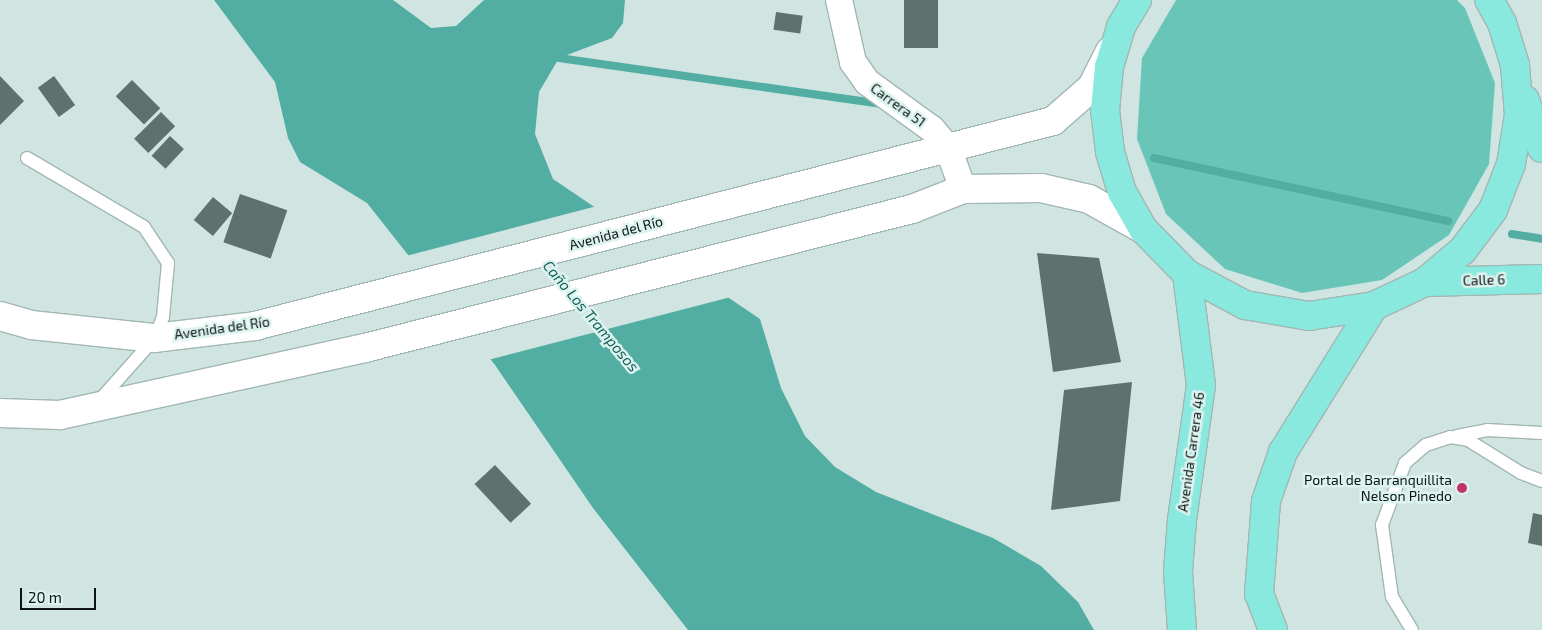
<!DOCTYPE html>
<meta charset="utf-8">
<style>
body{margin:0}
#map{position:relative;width:1542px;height:630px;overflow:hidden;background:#d0e5e2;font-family:"Exo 2",sans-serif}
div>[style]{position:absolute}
.forest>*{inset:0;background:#6ac5b9}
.water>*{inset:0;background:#52ada2}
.pier>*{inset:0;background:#d0e5e2}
.stream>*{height:8px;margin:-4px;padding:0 4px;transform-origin:4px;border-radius:4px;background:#52ada2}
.building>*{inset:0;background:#5e716e;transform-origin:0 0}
.roads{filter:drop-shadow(1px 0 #a2b7b3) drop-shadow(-1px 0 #a2b7b3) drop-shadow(0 1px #a2b7b3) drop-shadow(0 -1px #a2b7b3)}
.service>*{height:12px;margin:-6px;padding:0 6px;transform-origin:6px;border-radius:6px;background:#fff}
.minor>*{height:26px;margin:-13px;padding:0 13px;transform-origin:13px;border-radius:13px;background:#fff}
.secondary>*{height:28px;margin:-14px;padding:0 14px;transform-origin:14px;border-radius:14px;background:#fff}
.primary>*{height:28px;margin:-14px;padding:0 14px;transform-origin:14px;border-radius:14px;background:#89e9df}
.dots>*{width:14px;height:14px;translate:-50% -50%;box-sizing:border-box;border:2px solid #ddf3ef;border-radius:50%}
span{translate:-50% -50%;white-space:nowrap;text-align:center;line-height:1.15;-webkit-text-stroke:5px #ddf3ef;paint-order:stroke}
.street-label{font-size:14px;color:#0d1413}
.poi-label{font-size:14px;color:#0d1413}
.right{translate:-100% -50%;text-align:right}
.water-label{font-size:15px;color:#156159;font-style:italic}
.scale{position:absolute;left:20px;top:588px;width:76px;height:22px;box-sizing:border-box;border:2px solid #0d1413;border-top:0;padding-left:6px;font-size:15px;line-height:18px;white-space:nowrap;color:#0d1413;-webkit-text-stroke:4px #ddf3ef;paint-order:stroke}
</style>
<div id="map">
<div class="forest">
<i style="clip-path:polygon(1176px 0,1457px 0,1465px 8px,1495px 83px,1489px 164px,1449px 235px,1382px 280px,1302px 293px,1225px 269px,1166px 214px,1137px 139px,1142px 58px)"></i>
</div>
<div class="water">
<i style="clip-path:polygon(214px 0,393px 0,431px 28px,456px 26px,484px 0,625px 0,623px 23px,612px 38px,559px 58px,539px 92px,535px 134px,553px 179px,760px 319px,781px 388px,805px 436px,835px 467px,876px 492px,993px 538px,1041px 566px,1078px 602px,1094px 630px,688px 630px,593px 508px,495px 365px,367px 203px,300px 162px,288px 138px,275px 82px)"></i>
</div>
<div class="pier">
<i style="clip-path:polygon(597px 206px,731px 297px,488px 360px,406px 256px)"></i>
</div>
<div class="stream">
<i style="left:559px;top:58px;width:328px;rotate:8.1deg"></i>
<i style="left:1154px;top:158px;width:301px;rotate:12.1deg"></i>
<i style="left:1512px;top:234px;width:30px;rotate:9deg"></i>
</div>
<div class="building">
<i style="left:904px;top:0;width:34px;height:48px"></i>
<i style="left:776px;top:12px;width:27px;height:18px;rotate:8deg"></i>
<i style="clip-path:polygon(0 76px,24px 101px,0 125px)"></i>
<i style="left:54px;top:76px;width:36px;height:20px;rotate:54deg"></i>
<i style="left:132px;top:80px;width:40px;height:23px;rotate:45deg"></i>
<i style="left:161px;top:112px;width:20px;height:38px;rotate:45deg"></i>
<i style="left:170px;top:136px;width:19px;height:27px;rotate:43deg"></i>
<i style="left:240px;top:194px;width:50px;height:51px;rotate:19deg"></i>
<i style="left:213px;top:197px;width:25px;height:30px;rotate:40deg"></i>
<i style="clip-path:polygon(1037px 253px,1099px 258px,1121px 362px,1053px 372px)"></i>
<i style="clip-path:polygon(1132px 382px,1120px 501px,1051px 510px,1064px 390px)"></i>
<i style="left:495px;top:465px;width:53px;height:28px;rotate:47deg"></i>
<i style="clip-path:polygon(1533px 513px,1542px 515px,1542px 546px,1528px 543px)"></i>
</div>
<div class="roads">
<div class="service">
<i style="left:27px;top:158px;width:136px;rotate:30.5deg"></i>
<i style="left:144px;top:227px;width:43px;rotate:56.3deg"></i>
<i style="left:168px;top:263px;width:54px;rotate:95.3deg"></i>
<i style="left:163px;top:317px;width:22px;rotate:111deg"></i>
<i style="left:155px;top:338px;width:87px;rotate:131.7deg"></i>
<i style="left:1457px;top:436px;width:31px;rotate:-11deg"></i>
<i style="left:1487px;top:430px;width:55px;rotate:3.1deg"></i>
<i style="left:1412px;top:630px;width:39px;rotate:-121deg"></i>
<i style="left:1392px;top:597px;width:73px;rotate:-97.9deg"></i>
<i style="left:1382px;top:525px;width:66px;rotate:-69.6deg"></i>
<i style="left:1405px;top:463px;width:28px;rotate:-41deg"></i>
<i style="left:1426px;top:445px;width:25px;rotate:-18deg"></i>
<i style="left:1450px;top:437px;width:18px;rotate:9deg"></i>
<i style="left:1468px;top:440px;width:62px;rotate:31.9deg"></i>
<i style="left:1521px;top:473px;width:22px;rotate:21deg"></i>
</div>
<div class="minor">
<i style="left:839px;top:0;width:64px;rotate:77.3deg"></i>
<i style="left:853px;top:62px;width:24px;rotate:55deg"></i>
<i style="left:867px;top:82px;width:80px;rotate:35.9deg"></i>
<i style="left:932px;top:129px;width:25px;rotate:50deg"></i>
<i style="left:948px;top:148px;width:44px;rotate:69.9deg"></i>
</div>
<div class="secondary">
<i style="left:0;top:316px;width:32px;rotate:16deg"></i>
<i style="left:31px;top:325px;width:125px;rotate:6deg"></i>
<i style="left:155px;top:338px;width:101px;rotate:-6.8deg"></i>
<i style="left:255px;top:326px;width:824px;rotate:-14.41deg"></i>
<i style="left:1053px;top:121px;width:52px;rotate:-41.1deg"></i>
<i style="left:1092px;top:87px;width:40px;rotate:-63.4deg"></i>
<i style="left:0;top:413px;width:60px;rotate:1.9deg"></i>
<i style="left:60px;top:415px;width:312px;rotate:-12.4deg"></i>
<i style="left:365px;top:348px;width:564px;rotate:-14.26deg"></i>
<i style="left:912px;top:209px;width:55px;rotate:-21.4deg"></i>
<i style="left:963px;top:189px;width:78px;rotate:-0.7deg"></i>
<i style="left:1041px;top:188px;width:49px;rotate:12.9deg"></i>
<i style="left:1089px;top:199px;width:62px;rotate:29.1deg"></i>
</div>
<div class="primary">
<i style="left:1137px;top:0;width:31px;rotate:121deg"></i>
<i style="left:1121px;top:27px;width:42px;rotate:106.7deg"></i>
<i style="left:1109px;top:67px;width:43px;rotate:95.3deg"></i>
<i style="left:1105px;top:110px;width:42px;rotate:83.2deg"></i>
<i style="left:1110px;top:152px;width:42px;rotate:73.3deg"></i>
<i style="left:1122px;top:192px;width:43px;rotate:60.4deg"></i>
<i style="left:1143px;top:229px;width:63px;rotate:45.6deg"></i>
<i style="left:1187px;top:274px;width:66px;rotate:28.1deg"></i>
<i style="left:1245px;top:305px;width:65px;rotate:9.8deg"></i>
<i style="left:1309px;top:316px;width:66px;rotate:-8.7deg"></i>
<i style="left:1374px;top:306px;width:56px;rotate:-25.2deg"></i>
<i style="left:1425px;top:282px;width:50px;rotate:-40.1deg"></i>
<i style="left:1463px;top:250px;width:50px;rotate:-53.1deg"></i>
<i style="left:1493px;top:210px;width:49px;rotate:-68.6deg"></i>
<i style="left:1511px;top:164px;width:50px;rotate:-80.7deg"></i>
<i style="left:1519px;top:115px;width:50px;rotate:-94.6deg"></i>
<i style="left:1515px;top:65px;width:44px;rotate:-107.2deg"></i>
<i style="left:1502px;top:23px;width:26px;rotate:-119deg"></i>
<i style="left:1525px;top:100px;width:51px;rotate:70.5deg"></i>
<i style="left:1425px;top:282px;width:117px;rotate:-1.5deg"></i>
<i style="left:1182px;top:630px;width:59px;rotate:-93.9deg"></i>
<i style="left:1178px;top:571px;width:51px;rotate:-85.5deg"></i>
<i style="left:1182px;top:520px;width:136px;rotate:-82deg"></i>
<i style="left:1201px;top:385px;width:112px;rotate:-97.2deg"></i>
<i style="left:1273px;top:630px;width:39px;rotate:-111deg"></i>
<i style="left:1259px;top:594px;width:93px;rotate:-85.7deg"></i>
<i style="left:1266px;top:501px;width:52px;rotate:-70.9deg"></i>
<i style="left:1283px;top:452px;width:172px;rotate:-58.1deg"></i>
</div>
</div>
<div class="dots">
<i style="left:1462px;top:488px;background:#c03364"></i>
</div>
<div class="street-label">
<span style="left:898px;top:105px;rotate:36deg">Carrera 51</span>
<span style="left:616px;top:233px;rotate:-15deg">Avenida del Río</span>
<span style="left:1484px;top:280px;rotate:-2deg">Calle 6</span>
<span style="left:222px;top:328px;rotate:-8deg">Avenida del Río</span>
<span style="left:1191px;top:452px;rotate:-82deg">Avenida Carrera 46</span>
</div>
<div class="poi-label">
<span class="right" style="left:1452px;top:488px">Portal de Barranquillita<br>Nelson Pinedo</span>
</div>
<div class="water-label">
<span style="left:591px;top:316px;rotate:50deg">Caño Los Tramposos</span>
</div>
<div class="scale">20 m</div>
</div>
